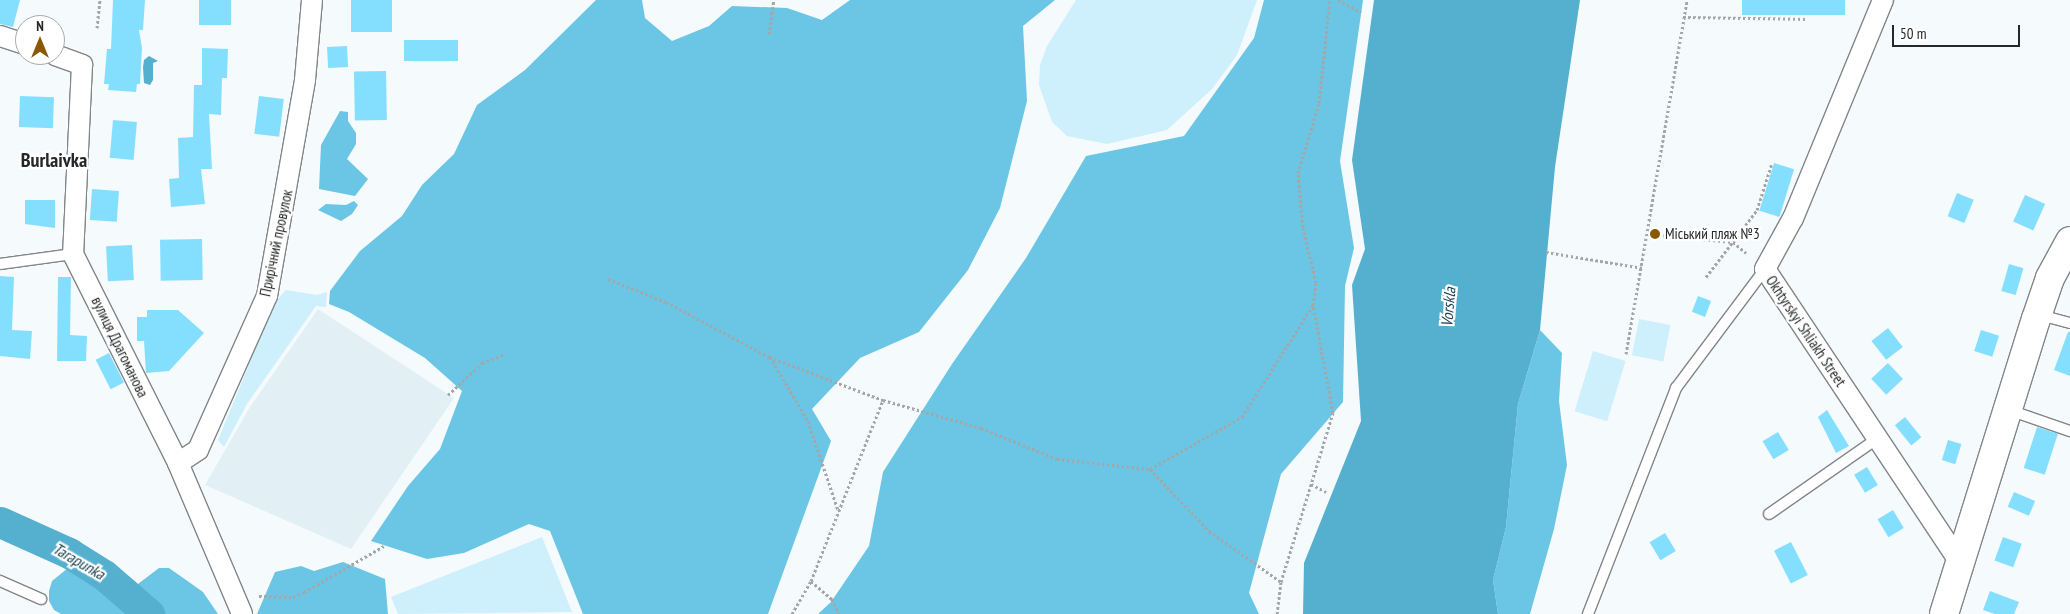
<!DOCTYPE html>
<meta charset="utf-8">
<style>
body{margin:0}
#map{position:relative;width:2070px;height:614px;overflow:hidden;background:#f5fafc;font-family:"PT Sans Narrow",sans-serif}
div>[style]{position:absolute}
.built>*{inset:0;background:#e2f0f5}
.green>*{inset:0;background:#ceeffc;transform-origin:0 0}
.forest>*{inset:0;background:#6ac6e4}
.water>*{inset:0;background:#54b0ce}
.river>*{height:31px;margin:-15.5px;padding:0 15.5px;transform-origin:15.5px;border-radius:15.5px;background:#54b0ce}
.building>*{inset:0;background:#84dfff;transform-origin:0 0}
.path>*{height:3px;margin-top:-1.5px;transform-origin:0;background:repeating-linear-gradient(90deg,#a3a7a8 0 2.5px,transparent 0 5px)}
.roads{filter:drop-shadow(1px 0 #828688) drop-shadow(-1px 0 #828688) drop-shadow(0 1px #828688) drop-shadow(0 -1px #828688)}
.service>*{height:10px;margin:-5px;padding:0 5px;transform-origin:5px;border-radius:5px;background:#fff}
.minor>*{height:20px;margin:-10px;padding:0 10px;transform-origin:10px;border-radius:10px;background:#fff}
.secondary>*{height:28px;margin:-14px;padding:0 14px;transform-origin:14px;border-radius:14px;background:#fff}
.dots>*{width:14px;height:14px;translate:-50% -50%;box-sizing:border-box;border:2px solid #fff;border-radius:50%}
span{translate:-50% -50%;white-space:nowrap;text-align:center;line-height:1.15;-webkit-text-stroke:4.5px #fff;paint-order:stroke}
.poi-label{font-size:15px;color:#252728}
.left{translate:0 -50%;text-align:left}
.street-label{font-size:15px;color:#252728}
.water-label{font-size:16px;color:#17414e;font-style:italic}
.district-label{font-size:20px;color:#252728;font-weight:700}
.north{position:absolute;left:15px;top:15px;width:50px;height:50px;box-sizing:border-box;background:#fff;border:1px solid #a8a9a9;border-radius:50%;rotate:0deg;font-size:14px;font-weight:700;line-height:20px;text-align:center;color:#252728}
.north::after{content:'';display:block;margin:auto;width:18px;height:22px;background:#895800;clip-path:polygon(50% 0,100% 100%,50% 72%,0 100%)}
.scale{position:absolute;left:1892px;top:25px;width:128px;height:22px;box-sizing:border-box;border:2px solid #252728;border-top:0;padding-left:6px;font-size:15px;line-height:18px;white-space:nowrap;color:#252728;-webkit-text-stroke:4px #fff;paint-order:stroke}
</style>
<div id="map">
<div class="built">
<i style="clip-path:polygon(318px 309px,454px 398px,351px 549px,205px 485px,250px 407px)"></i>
</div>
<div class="green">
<i style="clip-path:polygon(1076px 0,1257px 0,1237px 55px,1212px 89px,1167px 130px,1107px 144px,1067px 136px,1052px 122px,1039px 85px,1040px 65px,1047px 46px)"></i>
<i style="clip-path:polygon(286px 290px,317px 295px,327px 292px,326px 307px,316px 306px,247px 404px,224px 447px,218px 440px,248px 367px,257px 332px,268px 322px,272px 305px)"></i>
<i style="left:1639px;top:319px;width:32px;height:37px;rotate:11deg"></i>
<i style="left:1593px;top:351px;width:34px;height:63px;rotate:17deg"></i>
<i style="clip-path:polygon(542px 537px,572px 612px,398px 614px,391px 597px)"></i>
</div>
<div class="forest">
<i style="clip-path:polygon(596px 0,642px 0,645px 18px,672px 41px,709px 26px,732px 6px,787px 8px,822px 20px,850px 0,1055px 0,1023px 26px,1027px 101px,1000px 208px,968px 270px,919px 332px,860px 358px,812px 409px,831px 441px,768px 614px,583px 614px,550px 531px,529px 524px,464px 553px,427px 559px,371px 541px,408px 486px,440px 449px,462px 391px,425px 358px,349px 312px,329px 304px,330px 291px,360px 251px,402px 216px,422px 185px,454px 154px,477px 105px,525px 70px)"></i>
<i style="clip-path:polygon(1264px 0,1363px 0,1340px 161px,1354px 248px,1345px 286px,1343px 402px,1281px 474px,1249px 593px,1259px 614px,818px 614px,831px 602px,869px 546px,883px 472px,952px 364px,1026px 258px,1086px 156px,1184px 136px,1254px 38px)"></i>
<i style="clip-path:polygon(340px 111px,348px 112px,348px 121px,356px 133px,356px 144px,347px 159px,368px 179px,355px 196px,319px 189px,321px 145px)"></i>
<i style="clip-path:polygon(354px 201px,358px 205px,352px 214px,341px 221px,318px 210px,326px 204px,346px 205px)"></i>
<i style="clip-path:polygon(1540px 330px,1562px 353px,1559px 401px,1567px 465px,1554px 529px,1530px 614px,1498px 614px,1493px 580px,1506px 527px,1518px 404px)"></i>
<i style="clip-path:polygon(343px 562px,385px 579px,388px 614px,257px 614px,275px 572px,301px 566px,314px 571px)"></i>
<i style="clip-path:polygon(79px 566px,124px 588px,134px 587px,159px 568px,169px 568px,203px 592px,218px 614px,61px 614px,54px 610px,49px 601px,49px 591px,52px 581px,68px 568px)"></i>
</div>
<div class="water">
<i style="clip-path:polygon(1374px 0,1580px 0,1555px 167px,1540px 330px,1518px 404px,1506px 527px,1493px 580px,1498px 614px,1303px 614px,1304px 563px,1361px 421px,1352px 285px,1365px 249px,1352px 160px)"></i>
<i style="clip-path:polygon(149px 56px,158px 61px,153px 63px,153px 80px,150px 85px,144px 83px,143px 67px,144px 60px)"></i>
</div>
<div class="river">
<i style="left:0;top:522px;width:76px;rotate:24.2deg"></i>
<i style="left:69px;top:553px;width:41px;rotate:32.2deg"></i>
<i style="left:104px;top:575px;width:60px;rotate:40.9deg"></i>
</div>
<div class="building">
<i style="clip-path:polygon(0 0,20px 0,13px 27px,0 24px)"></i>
<i style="clip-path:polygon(113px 0,145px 0,143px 30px,139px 30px,142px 48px,140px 84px,137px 84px,136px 92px,108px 90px,109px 84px,104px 84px,107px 49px,111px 49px)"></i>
<i style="left:199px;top:0;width:32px;height:25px"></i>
<i style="left:351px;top:0;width:41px;height:32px"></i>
<i style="left:1742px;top:0;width:103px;height:15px"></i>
<i style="left:458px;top:40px;width:21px;height:54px;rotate:90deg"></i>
<i style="left:347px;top:46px;width:21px;height:20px;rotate:87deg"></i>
<i style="clip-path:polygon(202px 48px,228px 49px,227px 78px,222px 78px,221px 115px,209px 114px,212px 169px,201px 169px,205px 204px,171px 207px,169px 179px,179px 178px,178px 138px,193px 137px,194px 85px,202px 85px)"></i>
<i style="left:386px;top:71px;width:49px;height:32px;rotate:89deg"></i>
<i style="left:20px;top:96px;width:34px;height:31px;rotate:2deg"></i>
<i style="left:259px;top:96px;width:25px;height:38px;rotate:7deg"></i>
<i style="left:113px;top:120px;width:24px;height:38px;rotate:5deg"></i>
<i style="left:1774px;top:163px;width:21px;height:50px;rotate:17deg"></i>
<i style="left:92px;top:189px;width:27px;height:31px;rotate:4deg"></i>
<i style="left:1957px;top:193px;width:18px;height:25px;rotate:22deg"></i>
<i style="left:2025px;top:195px;width:22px;height:29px;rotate:24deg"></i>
<i style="clip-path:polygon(25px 200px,55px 200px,55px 228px,25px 224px)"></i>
<i style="left:202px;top:239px;width:41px;height:42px;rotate:89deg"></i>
<i style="left:132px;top:245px;width:35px;height:26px;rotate:87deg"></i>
<i style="left:2009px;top:264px;width:15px;height:28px;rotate:16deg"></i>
<i style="clip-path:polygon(0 276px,14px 277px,12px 330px,32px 331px,30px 359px,0 356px)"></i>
<i style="clip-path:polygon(58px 277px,71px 277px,70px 335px,87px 336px,86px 361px,57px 361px)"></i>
<i style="left:1698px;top:296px;width:14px;height:17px;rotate:21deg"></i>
<i style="clip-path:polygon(147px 310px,178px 310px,204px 333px,169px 371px,146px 373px,144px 341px,137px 341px,137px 317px,147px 317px)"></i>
<i style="left:1888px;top:328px;width:24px;height:21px;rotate:52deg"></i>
<i style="left:1981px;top:330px;width:19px;height:22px;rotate:18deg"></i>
<i style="clip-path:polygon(2068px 332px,2070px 332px,2070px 376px,2054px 370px)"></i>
<i style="left:109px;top:353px;width:33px;height:15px;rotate:63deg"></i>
<i style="left:1888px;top:363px;width:22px;height:23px;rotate:47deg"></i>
<i style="clip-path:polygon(1827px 410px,1849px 446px,1836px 453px,1818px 417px)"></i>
<i style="left:1905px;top:417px;width:26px;height:13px;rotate:51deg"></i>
<i style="left:2037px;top:427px;width:22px;height:43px;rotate:18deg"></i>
<i style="left:1778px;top:432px;width:21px;height:18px;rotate:59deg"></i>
<i style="left:1948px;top:440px;width:14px;height:21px;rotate:17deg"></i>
<i style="left:1867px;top:467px;width:21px;height:15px;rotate:59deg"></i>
<i style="left:2014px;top:492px;width:23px;height:16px;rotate:23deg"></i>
<i style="left:1893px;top:510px;width:21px;height:18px;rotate:59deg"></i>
<i style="left:1665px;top:533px;width:21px;height:18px;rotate:59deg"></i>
<i style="left:2003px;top:537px;width:20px;height:25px;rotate:20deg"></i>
<i style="left:1791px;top:542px;width:37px;height:19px;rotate:63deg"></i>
<i style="clip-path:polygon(1990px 591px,2019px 602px,2014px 614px,1995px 614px,1983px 610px)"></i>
</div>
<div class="path">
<i style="left:1338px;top:0;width:26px;rotate:28deg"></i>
<i style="left:1683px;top:17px;width:125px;rotate:0.9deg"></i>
<i style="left:97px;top:28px;width:28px;rotate:-84deg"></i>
<i style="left:769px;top:34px;width:34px;rotate:-82deg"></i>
<i style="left:1648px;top:234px;width:85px;rotate:5.4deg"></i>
<i style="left:1733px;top:242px;width:17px;rotate:40deg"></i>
<i style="left:1546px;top:252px;width:98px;rotate:9.4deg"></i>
<i style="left:1706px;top:277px;width:84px;rotate:-52.7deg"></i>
<i style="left:1757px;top:210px;width:49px;rotate:-72.3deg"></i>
<i style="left:608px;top:279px;width:62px;rotate:21.6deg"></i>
<i style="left:666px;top:302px;width:117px;rotate:28.1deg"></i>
<i style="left:769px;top:357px;width:122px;rotate:20.7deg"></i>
<i style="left:883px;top:400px;width:102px;rotate:15.9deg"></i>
<i style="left:981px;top:428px;width:82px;rotate:22.2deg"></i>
<i style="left:1057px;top:459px;width:94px;rotate:6.1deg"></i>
<i style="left:1150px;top:469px;width:106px;rotate:-29.5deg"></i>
<i style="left:1242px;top:417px;width:133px;rotate:-57.6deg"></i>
<i style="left:1626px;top:354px;width:359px;rotate:-80.2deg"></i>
<i style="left:770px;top:357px;width:74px;rotate:59.3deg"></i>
<i style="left:808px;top:421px;width:94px;rotate:71.4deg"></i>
<i style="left:448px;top:395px;width:47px;rotate:-43.3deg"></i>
<i style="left:482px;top:363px;width:25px;rotate:-21deg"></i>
<i style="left:1150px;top:469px;width:86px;rotate:46.4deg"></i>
<i style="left:1209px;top:531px;width:88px;rotate:35.3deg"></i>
<i style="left:1311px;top:484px;width:17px;rotate:28deg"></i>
<i style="left:811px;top:581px;width:28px;rotate:41deg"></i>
<i style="left:832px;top:599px;width:17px;rotate:65deg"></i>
<i style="left:259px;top:596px;width:34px;rotate:2deg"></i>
<i style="left:293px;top:597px;width:12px;rotate:-24deg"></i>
<i style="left:304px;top:592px;width:92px;rotate:-29.9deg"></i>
<i style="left:792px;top:614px;width:38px;rotate:-60deg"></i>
<i style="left:811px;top:581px;width:195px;rotate:-68.3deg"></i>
<i style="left:1277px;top:614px;width:32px;rotate:-83deg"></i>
<i style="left:1281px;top:582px;width:177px;rotate:-72.9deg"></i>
<i style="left:1333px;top:413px;width:110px;rotate:-100.5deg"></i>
<i style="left:1313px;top:305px;width:22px;rotate:-82deg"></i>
<i style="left:1316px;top:283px;width:57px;rotate:-103.1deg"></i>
<i style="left:1303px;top:227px;width:54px;rotate:-95.3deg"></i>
<i style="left:1298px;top:173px;width:73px;rotate:-73.3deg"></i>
<i style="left:1319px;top:103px;width:104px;rotate:-83.9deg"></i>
</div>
<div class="roads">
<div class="service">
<i style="left:0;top:264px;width:74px;rotate:-7.8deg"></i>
<i style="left:2040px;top:315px;width:31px;rotate:15deg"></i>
<i style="left:2009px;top:410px;width:65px;rotate:19deg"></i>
<i style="left:1769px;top:514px;width:133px;rotate:-34.9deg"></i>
<i style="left:0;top:581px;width:45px;rotate:23.7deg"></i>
<i style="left:1588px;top:614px;width:243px;rotate:-68.7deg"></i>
<i style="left:1676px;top:388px;width:149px;rotate:-53.2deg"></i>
</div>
<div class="minor">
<i style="left:1883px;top:0;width:236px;rotate:112.4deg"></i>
<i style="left:1793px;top:218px;width:58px;rotate:118.8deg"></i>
<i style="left:1765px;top:269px;width:353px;rotate:56.4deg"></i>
<i style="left:0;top:36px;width:26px;rotate:18deg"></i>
<i style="left:55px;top:55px;width:29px;rotate:20deg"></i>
<i style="left:82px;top:65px;width:189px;rotate:92.7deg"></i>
<i style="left:73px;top:254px;width:234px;rotate:63.3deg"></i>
<i style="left:178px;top:463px;width:164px;rotate:67deg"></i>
<i style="left:178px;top:463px;width:24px;rotate:-33deg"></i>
<i style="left:198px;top:450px;width:169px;rotate:-65.9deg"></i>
<i style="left:267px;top:296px;width:219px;rotate:-80deg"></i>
<i style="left:305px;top:80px;width:80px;rotate:-85deg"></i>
</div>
<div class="secondary">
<i style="left:1944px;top:614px;width:309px;rotate:-72.7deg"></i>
<i style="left:2036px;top:319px;width:43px;rotate:-71.1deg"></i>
<i style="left:2050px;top:278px;width:42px;rotate:-61.6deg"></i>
</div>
</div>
<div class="dots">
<i style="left:1655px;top:234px;background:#895800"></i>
</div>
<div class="poi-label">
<span class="left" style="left:1665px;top:234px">Міський пляж №3</span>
</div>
<div class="street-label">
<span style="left:276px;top:243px;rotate:-78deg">Прирічний провулок</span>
<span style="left:1806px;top:331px;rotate:56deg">Okhtyrskyi Shliakh Street</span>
<span style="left:120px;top:347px;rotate:64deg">вулиця Драгоманова</span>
</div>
<div class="water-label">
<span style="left:1448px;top:307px;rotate:-85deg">Vorskla</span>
<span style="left:79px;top:561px;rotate:30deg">Tarapunka</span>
</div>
<div class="district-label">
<span style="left:54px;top:160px">Burlaivka</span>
</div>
<div class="north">N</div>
<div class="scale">50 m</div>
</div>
